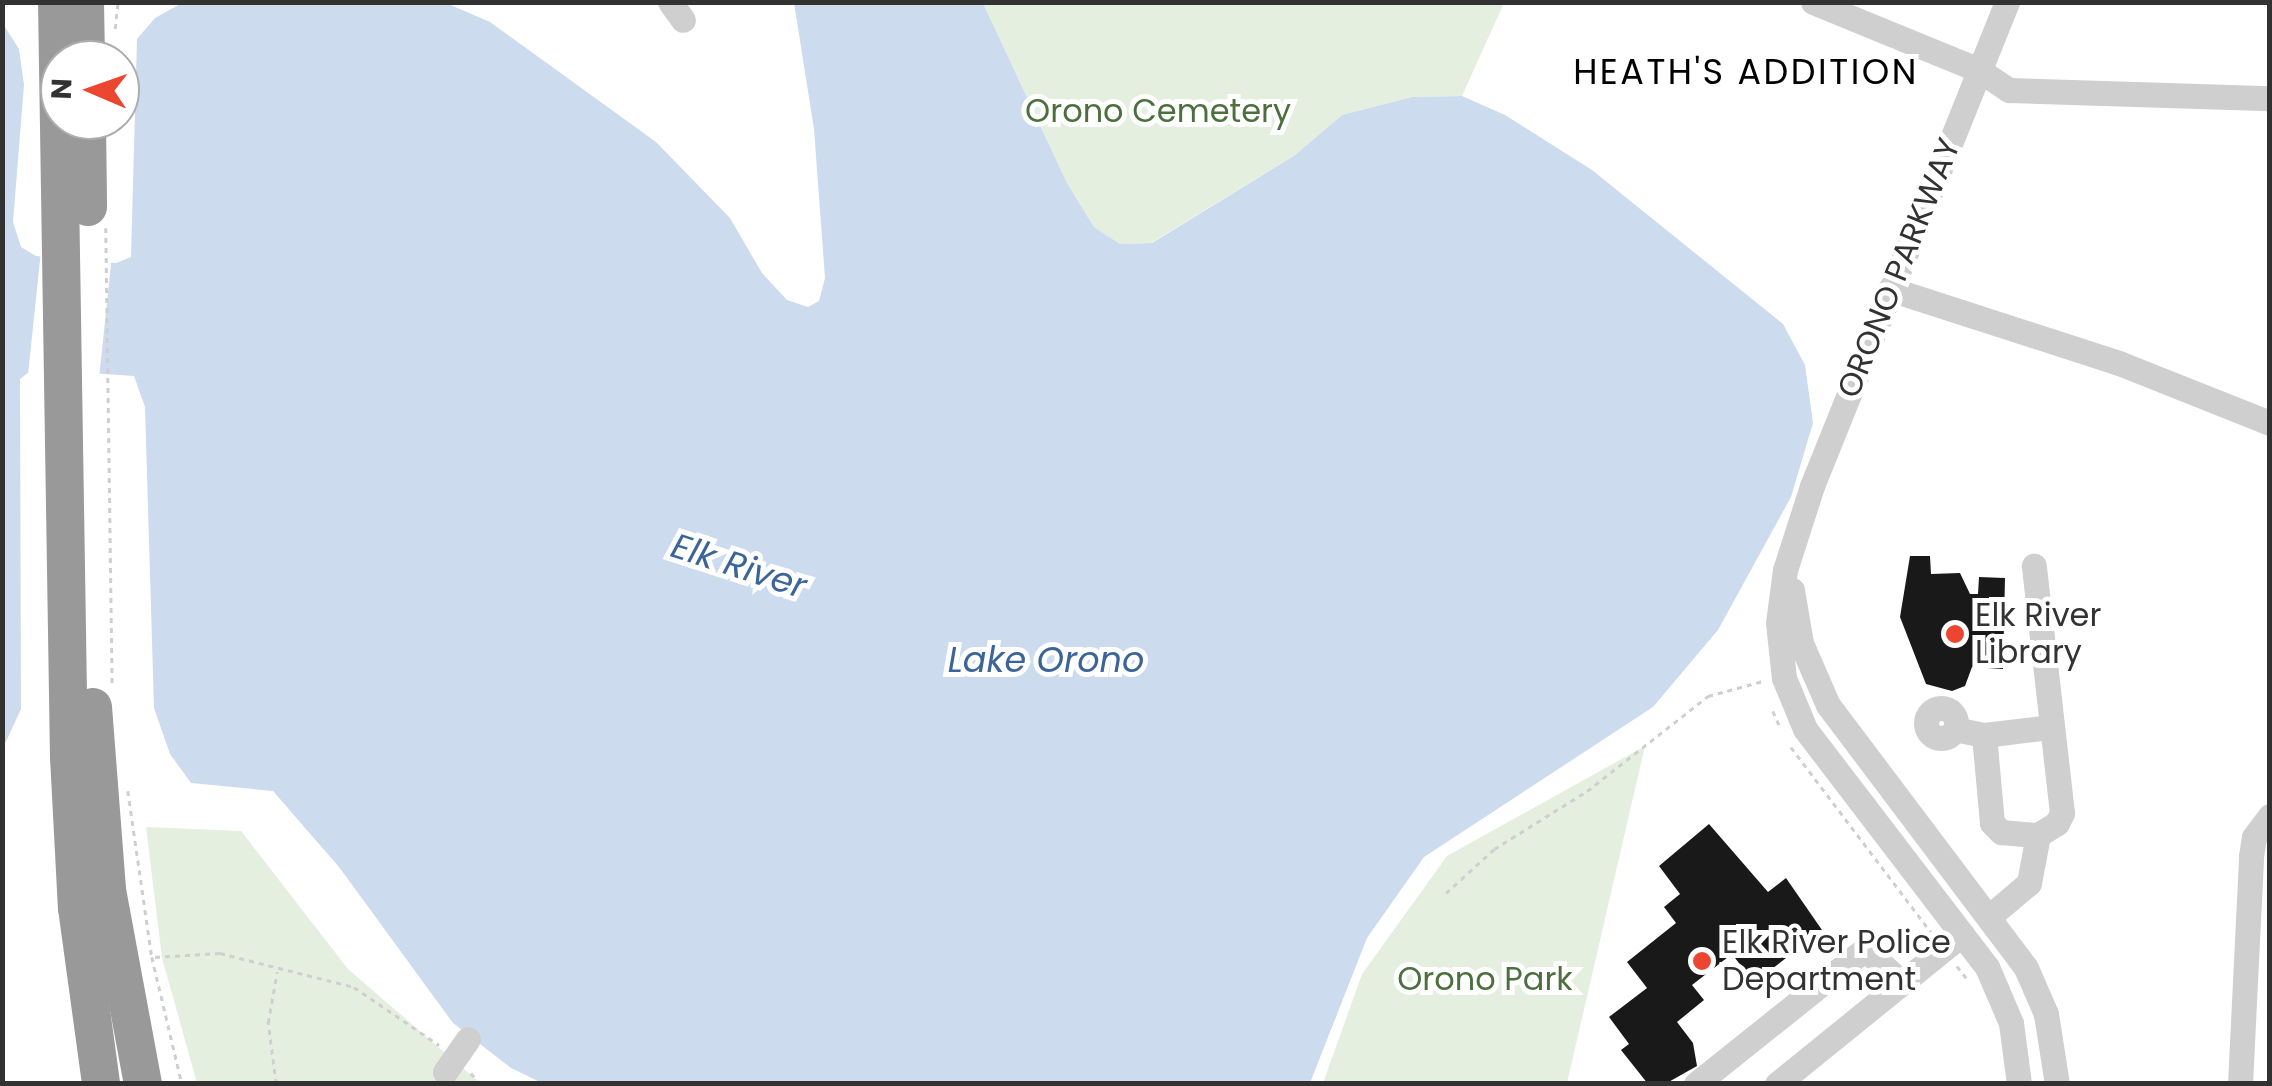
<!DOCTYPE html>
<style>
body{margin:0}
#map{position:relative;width:2272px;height:1086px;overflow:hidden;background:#fff;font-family:Poppins,sans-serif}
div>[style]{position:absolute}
.green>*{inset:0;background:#e5efe0}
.water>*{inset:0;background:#cddbef}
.pier>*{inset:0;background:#fff;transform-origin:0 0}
.building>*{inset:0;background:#191919}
.path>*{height:2.5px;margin-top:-1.25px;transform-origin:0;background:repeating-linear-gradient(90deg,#cfcfcf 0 5px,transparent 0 10px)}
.minor>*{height:25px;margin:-12.5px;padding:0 12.5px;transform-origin:12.5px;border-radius:12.5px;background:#cfcfcf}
.minor>.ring{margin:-12.5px;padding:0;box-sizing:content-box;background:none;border:25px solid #cfcfcf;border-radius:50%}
.highway>*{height:38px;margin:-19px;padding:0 19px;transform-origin:19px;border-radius:19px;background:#999}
.dots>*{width:28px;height:28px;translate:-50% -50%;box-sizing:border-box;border:5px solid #fff;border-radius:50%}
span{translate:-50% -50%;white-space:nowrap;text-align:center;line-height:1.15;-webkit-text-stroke:10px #fff;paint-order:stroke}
.park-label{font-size:32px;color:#4b703d}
.street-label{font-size:32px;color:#323232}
.poi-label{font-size:32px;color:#323232}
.left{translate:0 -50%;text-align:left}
.neighbourhood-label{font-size:35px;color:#000;letter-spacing:2.5px}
.water-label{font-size:35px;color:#3b6499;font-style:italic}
.frame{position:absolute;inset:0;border:5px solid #323232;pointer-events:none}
.north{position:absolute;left:40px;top:40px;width:100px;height:100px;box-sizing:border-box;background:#fff;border:2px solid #adadad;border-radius:50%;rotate:272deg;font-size:28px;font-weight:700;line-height:40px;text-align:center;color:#323232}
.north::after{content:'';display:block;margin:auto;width:35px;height:45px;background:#ec4631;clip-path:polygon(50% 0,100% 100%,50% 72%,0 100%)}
</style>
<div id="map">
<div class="green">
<i style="clip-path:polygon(983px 3px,1504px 3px,1462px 96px,1412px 97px,1342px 115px,1295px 155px,1151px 243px,1120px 244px,1094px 227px,1067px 183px)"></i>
<i style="clip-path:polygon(1645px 746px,1567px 1083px,1323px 1083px,1362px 974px,1447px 856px)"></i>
<i style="clip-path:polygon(146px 827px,241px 831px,348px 969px,480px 1083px,197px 1083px,162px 958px)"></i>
</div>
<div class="water">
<i style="clip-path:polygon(182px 3px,446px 3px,490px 22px,656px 142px,730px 218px,762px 273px,787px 300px,808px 307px,819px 301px,825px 278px,814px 129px,794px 3px,983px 3px,1067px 183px,1094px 227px,1120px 244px,1152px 243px,1295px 155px,1342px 115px,1412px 97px,1462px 96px,1505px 115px,1592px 170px,1783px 324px,1805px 365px,1813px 423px,1791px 497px,1718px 630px,1653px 707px,1424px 857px,1367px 938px,1310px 1083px,544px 1084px,511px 1068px,453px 1023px,339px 867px,273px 791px,191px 783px,170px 754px,154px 708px,145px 407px,134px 376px,33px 369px,20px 379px,21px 709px,3px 748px,3px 24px,19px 49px,24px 85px,13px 222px,21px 247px,36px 256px,116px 263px,131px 257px,137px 39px,155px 18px)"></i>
</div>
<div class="pier">
<i style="left:41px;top:251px;width:71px;height:123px;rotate:6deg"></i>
</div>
<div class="building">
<i style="clip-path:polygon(1910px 556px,1930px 556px,1931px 574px,1960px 573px,1970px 594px,1978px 594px,1979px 577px,2005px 578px,2003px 669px,1972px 667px,1965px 686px,1952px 691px,1926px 684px,1900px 617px)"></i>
<i style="clip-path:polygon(1709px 824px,1768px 892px,1786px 878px,1822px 930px,1754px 983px,1732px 954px,1692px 985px,1704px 1000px,1677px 1022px,1693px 1043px,1697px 1066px,1665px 1084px,1648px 1084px,1621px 1050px,1629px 1044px,1609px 1017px,1647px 988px,1627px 962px,1676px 923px,1664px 907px,1680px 894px,1659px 866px)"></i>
</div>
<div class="path">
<i style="left:115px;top:29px;width:27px;rotate:-84deg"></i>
<i style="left:106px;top:228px;width:457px;rotate:89.2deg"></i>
<i style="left:1773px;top:711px;width:17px;rotate:66deg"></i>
<i style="left:1791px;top:747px;width:232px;rotate:52.9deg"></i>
<i style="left:128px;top:791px;width:168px;rotate:81.8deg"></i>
<i style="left:152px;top:957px;width:130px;rotate:76.7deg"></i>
<i style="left:1446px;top:893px;width:65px;rotate:-42.5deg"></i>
<i style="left:1494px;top:849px;width:110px;rotate:-31.9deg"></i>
<i style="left:1587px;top:791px;width:154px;rotate:-38.1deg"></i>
<i style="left:1708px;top:696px;width:57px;rotate:-15.3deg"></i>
<i style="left:155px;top:957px;width:65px;rotate:-3.5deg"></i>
<i style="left:220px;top:953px;width:138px;rotate:14.2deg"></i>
<i style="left:354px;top:987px;width:103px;rotate:34.3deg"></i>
<i style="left:1957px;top:966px;width:16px;rotate:52deg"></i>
<i style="left:471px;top:1073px;width:14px;rotate:51deg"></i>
<i style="left:276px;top:1084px;width:62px;rotate:-97.5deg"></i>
<i style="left:268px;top:1023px;width:52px;rotate:-80deg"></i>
</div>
<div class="minor">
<i style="left:670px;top:2px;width:22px;rotate:54deg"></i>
<i style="left:1813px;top:2px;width:179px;rotate:22.3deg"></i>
<i style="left:1979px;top:70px;width:36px;rotate:34deg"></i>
<i style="left:2009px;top:90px;width:261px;rotate:1.8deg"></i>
<i style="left:2007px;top:2px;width:522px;rotate:111.94deg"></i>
<i style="left:1812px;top:486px;width:88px;rotate:107.8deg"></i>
<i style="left:1785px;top:570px;width:53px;rotate:97.5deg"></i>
<i style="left:1778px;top:623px;width:55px;rotate:83.8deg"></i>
<i style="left:1784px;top:678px;width:55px;rotate:67.6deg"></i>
<i style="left:1805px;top:729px;width:300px;rotate:52.6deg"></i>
<i style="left:1987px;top:967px;width:61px;rotate:66.8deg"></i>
<i style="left:2011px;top:1023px;width:62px;rotate:82.5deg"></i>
<i style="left:1890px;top:289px;width:241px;rotate:17.9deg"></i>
<i style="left:2119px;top:363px;width:162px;rotate:21.7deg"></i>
<i style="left:1792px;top:590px;width:54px;rotate:80.4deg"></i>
<i style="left:1801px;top:643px;width:68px;rotate:66.5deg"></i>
<i style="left:1828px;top:705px;width:329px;rotate:53deg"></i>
<i style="left:2026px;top:968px;width:50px;rotate:66.5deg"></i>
<i style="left:2046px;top:1014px;width:71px;rotate:81.1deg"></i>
<i class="ring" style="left:1926px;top:708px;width:5px;height:5px"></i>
<i style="left:1955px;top:729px;width:30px;rotate:12deg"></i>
<i style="left:1984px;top:735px;width:66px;rotate:-6.9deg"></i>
<i style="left:1984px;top:735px;width:88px;rotate:84.8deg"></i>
<i style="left:1992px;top:823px;width:13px;rotate:45deg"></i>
<i style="left:2001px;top:832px;width:37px;rotate:5deg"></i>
<i style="left:2038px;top:835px;width:22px;rotate:-32deg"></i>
<i style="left:2057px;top:823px;width:11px;rotate:-63deg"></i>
<i style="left:2062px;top:813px;width:249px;rotate:-96.5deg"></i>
<i style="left:1990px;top:916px;width:51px;rotate:-40.2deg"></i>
<i style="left:2029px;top:883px;width:49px;rotate:-79.4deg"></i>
<i style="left:445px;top:1072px;width:40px;rotate:-55.1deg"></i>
<i style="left:1696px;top:1084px;width:216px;rotate:-38.6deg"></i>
<i style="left:1865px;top:949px;width:50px;rotate:42.6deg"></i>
<i style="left:1777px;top:1084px;width:238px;rotate:-39deg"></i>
<i style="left:2240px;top:1084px;width:228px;rotate:-87.2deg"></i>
<i style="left:2251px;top:856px;width:19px;rotate:-81deg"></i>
<i style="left:2254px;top:837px;width:26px;rotate:-53deg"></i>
</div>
<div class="highway">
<i style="left:57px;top:2px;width:755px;rotate:89.09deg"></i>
<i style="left:69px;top:757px;width:151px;rotate:87deg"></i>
<i style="left:77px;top:908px;width:178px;rotate:82.2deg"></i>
<i style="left:85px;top:2px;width:58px;rotate:89deg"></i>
<i style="left:87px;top:120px;width:87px;rotate:89.3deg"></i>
<i style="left:93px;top:707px;width:184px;rotate:85.6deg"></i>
<i style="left:107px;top:890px;width:197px;rotate:79.5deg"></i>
</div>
<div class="dots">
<i style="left:1955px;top:634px;background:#ec4631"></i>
<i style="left:1702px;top:961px;background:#ec4631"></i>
</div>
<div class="park-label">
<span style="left:1158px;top:111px">Orono Cemetery</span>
<span style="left:1485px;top:979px">Orono Park</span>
</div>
<div class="street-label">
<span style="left:1899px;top:268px;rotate:-68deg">ORONO PARKWAY</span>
</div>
<div class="poi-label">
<span class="left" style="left:1975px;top:634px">Elk River<br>Library</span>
<span class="left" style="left:1722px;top:961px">Elk River Police<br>Department</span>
</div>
<div class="neighbourhood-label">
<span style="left:1746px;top:72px">HEATH'S ADDITION</span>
</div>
<div class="water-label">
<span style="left:739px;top:566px;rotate:18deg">Elk River</span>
<span style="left:1046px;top:660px">Lake Orono</span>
</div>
<div class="frame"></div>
<div class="north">N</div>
</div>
